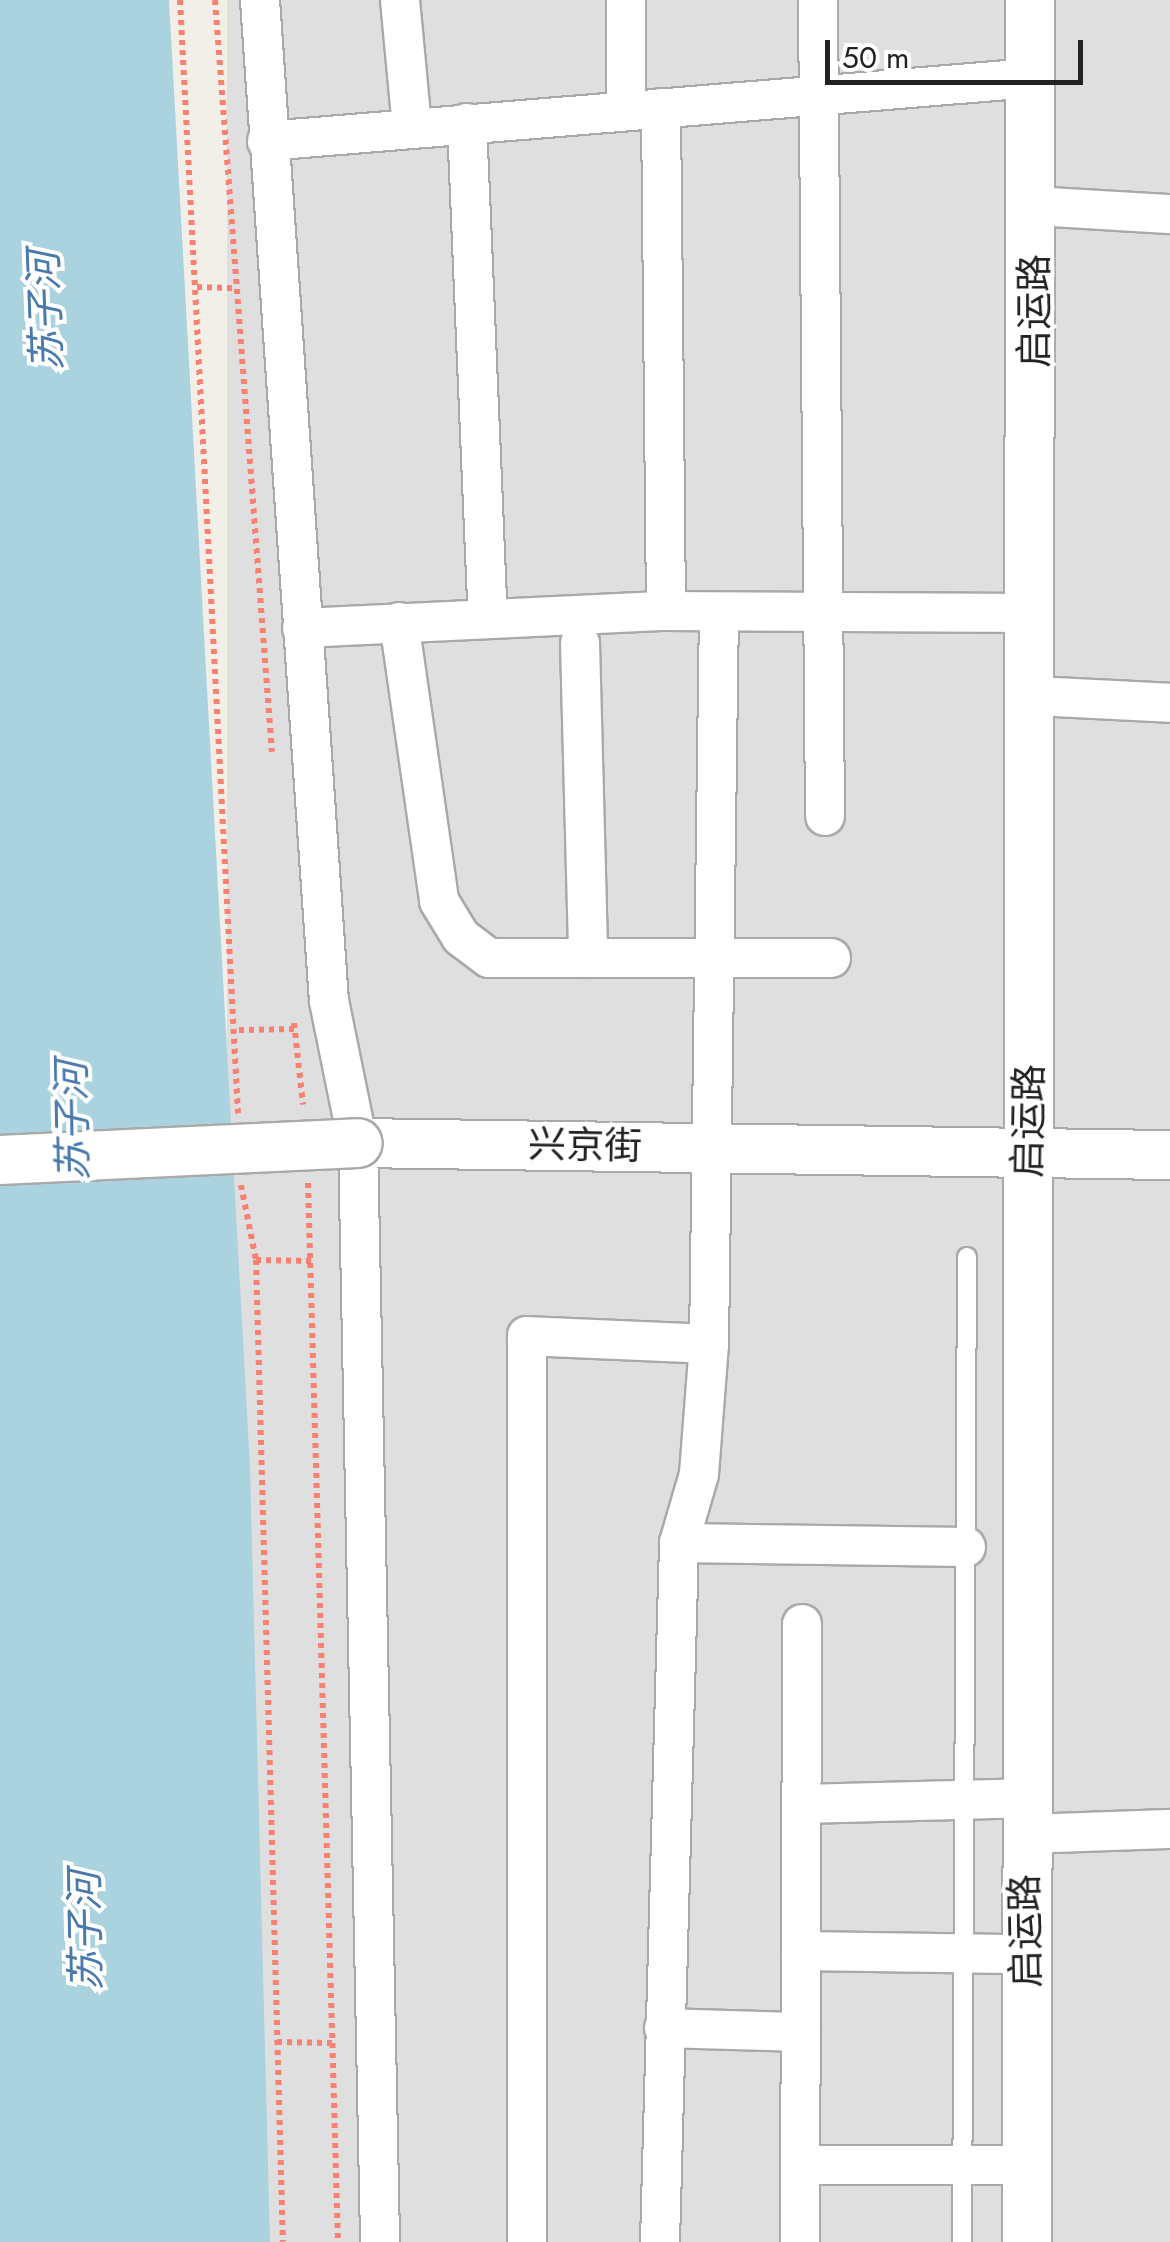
<!DOCTYPE html>
<meta charset="utf-8">
<style>
body{margin:0}
#map{position:relative;width:1170px;height:2242px;overflow:hidden;background:#f2efe9;font-family:Jost,"Noto Sans SC",sans-serif}
div>[style]{position:absolute}
.residential>*{inset:0;background:#e0dfdf;transform-origin:0 0}
.water>*{inset:0;background:#aad3df}
.path>*{height:6px;margin-top:-3px;transform-origin:0;background:repeating-linear-gradient(90deg,#fa8072 0 5px,transparent 0 10px)}
.roads{filter:drop-shadow(2px 0 #a9a9a9) drop-shadow(-2px 0 #a9a9a9) drop-shadow(0 2px #a9a9a9) drop-shadow(0 -2px #a9a9a9)}
.service>*{height:18px;margin:-9px;padding:0 9px;transform-origin:9px;border-radius:9px;background:#fff}
.minor>*{height:38px;margin:-19px;padding:0 19px;transform-origin:19px;border-radius:19px;background:#fff}
.tertiary>*{height:48px;margin:-24px;padding:0 24px;transform-origin:24px;border-radius:24px;background:#fff}
.bridges{filter:drop-shadow(2px 0 #a9a9a9) drop-shadow(-2px 0 #a9a9a9) drop-shadow(0 2px #a9a9a9) drop-shadow(0 -2px #a9a9a9)}
.tertiary-bridge>*{height:48px;margin:-24px;padding:0 24px;transform-origin:24px;border-radius:24px;background:#fff}
span{translate:-50% -50%;white-space:nowrap;text-align:center;line-height:1.15;-webkit-text-stroke:8px #fff;paint-order:stroke}
.street-label{font-size:38px;color:#222}
.water-label{font-size:40px;color:#4a7aab;font-style:italic}
.scale{position:absolute;left:825px;top:40px;width:258px;height:45px;box-sizing:border-box;border:5px solid #222;border-top:0;padding-left:12px;font-size:30px;line-height:35px;white-space:nowrap;color:#222;-webkit-text-stroke:8px #fff;paint-order:stroke}
</style>
<div id="map">
<div class="residential">
<i style="left:227px;top:0;width:943px;height:2246px"></i>
</div>
<div class="water">
<i style="clip-path:polygon(0 0,169px 0,250px 1467px,270px 2242px,0 2242px)"></i>
</div>
<div class="path">
<i style="left:180px;top:0;width:1115px;rotate:87.02deg"></i>
<i style="left:215px;top:0;width:754px;rotate:85.67deg"></i>
<i style="left:197px;top:287px;width:38px;rotate:2deg"></i>
<i style="left:294px;top:1023px;width:82px;rotate:83.7deg"></i>
<i style="left:239px;top:1030px;width:56px;rotate:-1deg"></i>
<i style="left:308px;top:1183px;width:1059px;rotate:88.38deg"></i>
<i style="left:241px;top:1185px;width:76px;rotate:78.7deg"></i>
<i style="left:256px;top:1260px;width:982px;rotate:88.43deg"></i>
<i style="left:256px;top:1260px;width:55px;rotate:1deg"></i>
<i style="left:277px;top:2042px;width:56px;rotate:1deg"></i>
</div>
<div class="roads">
<div class="service">
<i style="left:962px;top:2242px;width:985px;rotate:-89.71deg"></i>
</div>
<div class="minor">
<i style="left:260px;top:0;width:1003px;rotate:86.06deg"></i>
<i style="left:329px;top:1001px;width:145px;rotate:78.5deg"></i>
<i style="left:358px;top:1143px;width:1099px;rotate:88.85deg"></i>
<i style="left:400px;top:0;width:129px;rotate:84.6deg"></i>
<i style="left:818px;top:0;width:816px;rotate:89.51deg"></i>
<i style="left:661px;top:108px;width:503px;rotate:89.43deg"></i>
<i style="left:626px;top:111px;width:111px;rotate:-90deg"></i>
<i style="left:467px;top:123px;width:494px;rotate:87.6deg"></i>
<i style="left:267px;top:141px;width:767px;rotate:-4.71deg"></i>
<i style="left:1034px;top:206px;width:136px;rotate:3.4deg"></i>
<i style="left:399px;top:622px;width:282px;rotate:81.8deg"></i>
<i style="left:439px;top:901px;width:42px;rotate:58.6deg"></i>
<i style="left:461px;top:937px;width:35px;rotate:37deg"></i>
<i style="left:489px;top:958px;width:342px"></i>
<i style="left:302px;top:628px;width:364px;rotate:-2.7deg"></i>
<i style="left:666px;top:611px;width:368px;rotate:0.3deg"></i>
<i style="left:580px;top:643px;width:315px;rotate:88.5deg"></i>
<i style="left:1034px;top:696px;width:136px;rotate:2.9deg"></i>
<i style="left:679px;top:1543px;width:287px;rotate:0.8deg"></i>
<i style="left:802px;top:1804px;width:222px;rotate:-1.5deg"></i>
<i style="left:1024px;top:1834px;width:146px;rotate:-2deg"></i>
<i style="left:801px;top:1951px;width:224px;rotate:0.8deg"></i>
<i style="left:664px;top:2028px;width:137px;rotate:1.7deg"></i>
<i style="left:800px;top:2165px;width:226px"></i>
<i style="left:527px;top:2242px;width:906px;rotate:-90deg"></i>
<i style="left:527px;top:1336px;width:182px;rotate:2.5deg"></i>
<i style="left:660px;top:2242px;width:699px;rotate:-88.44deg"></i>
<i style="left:679px;top:1543px;width:72px;rotate:-73.8deg"></i>
<i style="left:699px;top:1474px;width:130px;rotate:-85.6deg"></i>
<i style="left:709px;top:1344px;width:732px;rotate:-89.22deg"></i>
<i style="left:800px;top:2242px;width:618px;rotate:-89.81deg"></i>
</div>
<div class="tertiary">
<i style="left:358px;top:1143px;width:812px;rotate:0.85deg"></i>
<i style="left:1027px;top:2242px;width:2242px;rotate:-89.92deg"></i>
</div>
</div>
<div class="bridges">
<div class="tertiary-bridge">
<i style="left:0;top:1160px;width:358px;rotate:-2.7deg"></i>
</div>
</div>
<div class="street-label">
<span style="left:1034px;top:311px;rotate:-90deg">启运路</span>
<span style="left:1028px;top:1121px;rotate:-89deg">启运路</span>
<span style="left:585px;top:1145px;rotate:1deg">兴京街</span>
<span style="left:1025px;top:1931px;rotate:-91deg">启运路</span>
</div>
<div class="water-label">
<span style="left:45px;top:311px;rotate:-92deg">苏子河</span>
<span style="left:72px;top:1121px;rotate:-91deg">苏子河</span>
<span style="left:85px;top:1931px;rotate:-91deg">苏子河</span>
</div>
<div class="scale">50 m</div>
</div>
